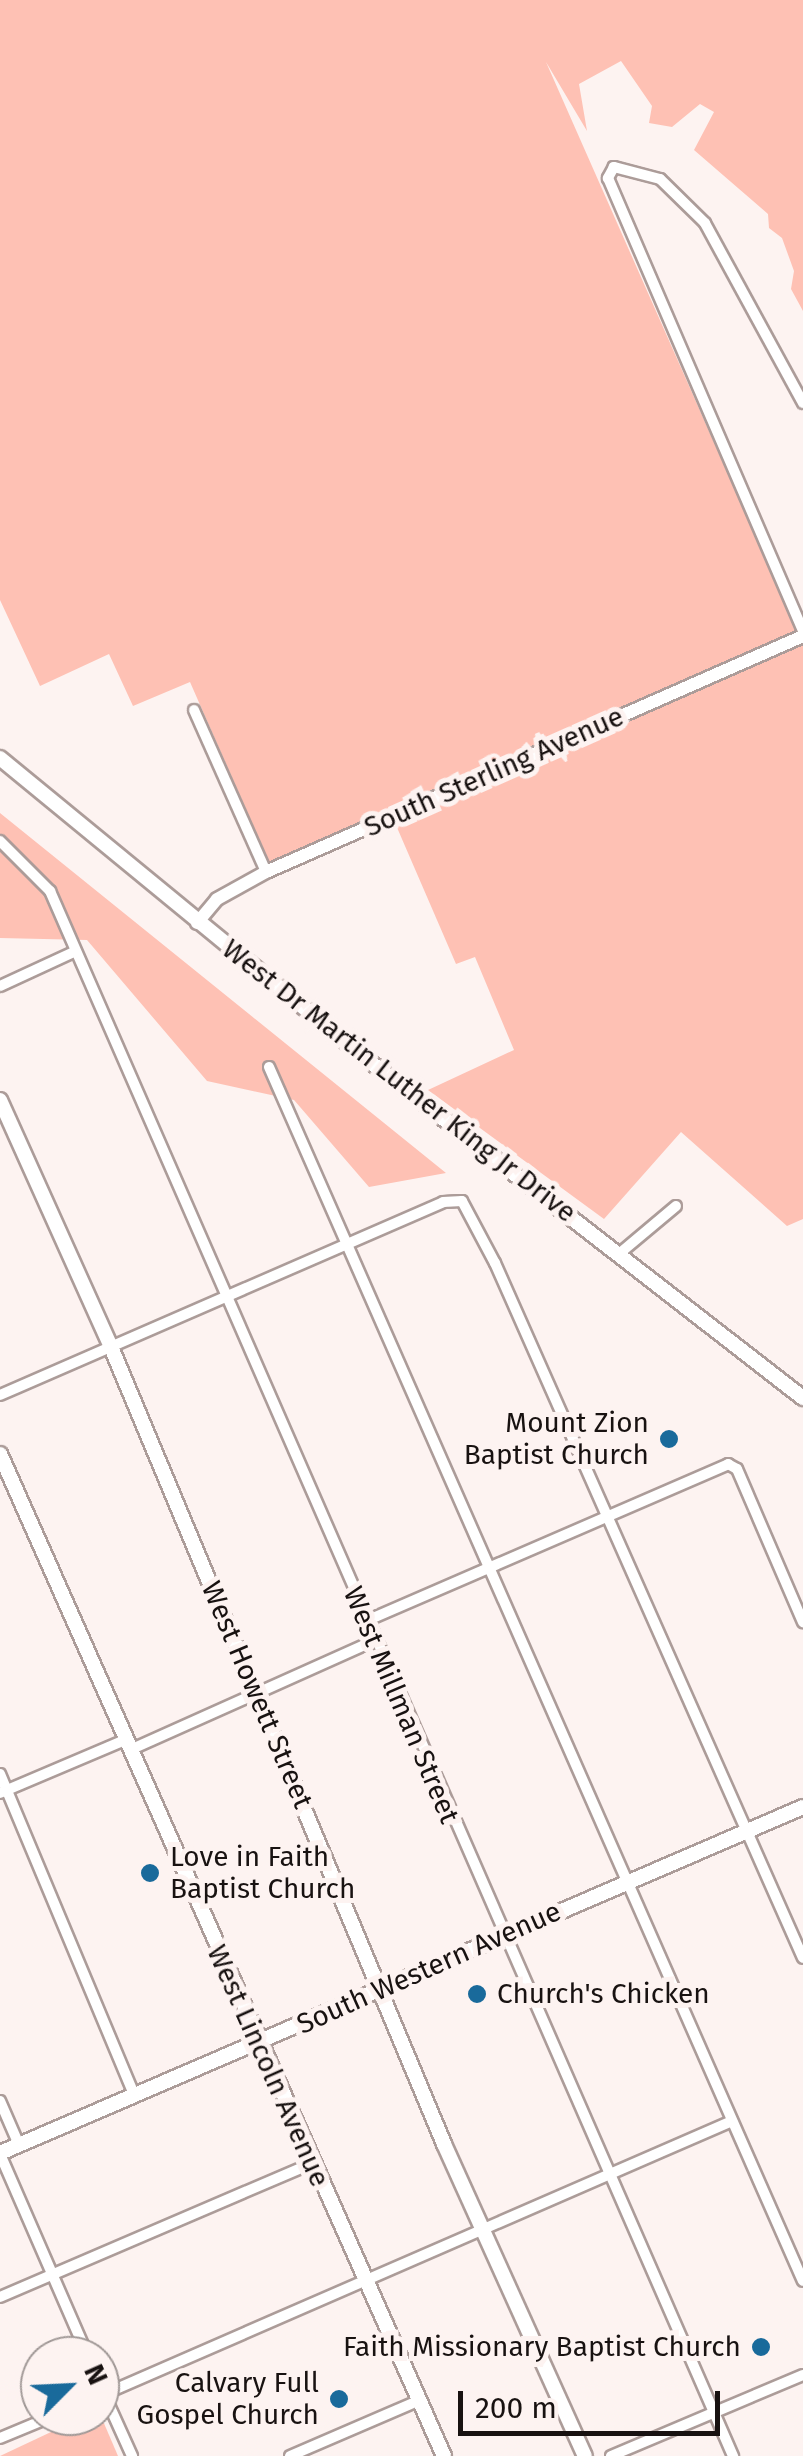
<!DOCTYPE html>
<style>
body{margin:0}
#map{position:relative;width:803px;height:2456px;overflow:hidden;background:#fdf3f1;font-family:"Fira Sans",sans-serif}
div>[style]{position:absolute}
.green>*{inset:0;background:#fec1b4}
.roads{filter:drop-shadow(2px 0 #ac9c99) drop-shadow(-2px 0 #ac9c99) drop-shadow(0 2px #ac9c99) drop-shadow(0 -2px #ac9c99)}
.minor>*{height:10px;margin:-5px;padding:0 5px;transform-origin:5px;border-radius:5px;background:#fff}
.tertiary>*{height:12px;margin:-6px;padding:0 6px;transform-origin:6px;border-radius:6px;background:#fff}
.secondary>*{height:14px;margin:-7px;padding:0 7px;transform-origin:7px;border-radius:7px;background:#fff}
.dots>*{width:28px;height:28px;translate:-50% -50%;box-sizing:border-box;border:5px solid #fdf3f1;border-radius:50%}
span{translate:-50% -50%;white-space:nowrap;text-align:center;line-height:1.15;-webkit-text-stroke:10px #fdf3f1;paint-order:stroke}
.street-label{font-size:28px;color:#181211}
.poi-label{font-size:28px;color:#181211}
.right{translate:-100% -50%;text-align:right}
.left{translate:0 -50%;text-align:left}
.north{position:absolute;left:20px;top:2336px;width:100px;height:100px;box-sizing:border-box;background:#fdf3f1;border:2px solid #a19997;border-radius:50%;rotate:66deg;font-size:28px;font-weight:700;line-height:40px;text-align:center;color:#181211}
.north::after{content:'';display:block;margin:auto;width:35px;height:45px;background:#196a9b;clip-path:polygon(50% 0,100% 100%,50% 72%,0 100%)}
.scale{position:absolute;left:458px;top:2391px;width:262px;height:45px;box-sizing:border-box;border:5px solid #181211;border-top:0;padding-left:12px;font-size:30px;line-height:35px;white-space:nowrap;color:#181211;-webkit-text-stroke:8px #fdf3f1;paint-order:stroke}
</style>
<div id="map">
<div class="green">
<i style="clip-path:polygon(0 0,803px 0,803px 311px,791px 289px,794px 271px,782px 238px,769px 228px,768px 214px,694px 150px,714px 112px,700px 104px,672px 127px,649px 123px,652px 106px,621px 61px,579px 84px,587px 131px,546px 62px,803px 644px,803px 1219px,787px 1226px,681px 1132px,604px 1219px,428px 1090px,514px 1050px,475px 957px,456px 964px,389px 809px,269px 862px,190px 682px,133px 706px,109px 654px,40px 686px,0 600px)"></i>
<i style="clip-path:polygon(0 813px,446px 1173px,369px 1187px,294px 1100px,207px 1081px,87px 940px,0 938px)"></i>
<i style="clip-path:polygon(100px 2414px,118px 2456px,0 2456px,85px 2416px)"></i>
</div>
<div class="roads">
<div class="minor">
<i style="left:803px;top:403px;width:205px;rotate:-118.6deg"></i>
<i style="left:705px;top:223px;width:63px;rotate:-135.6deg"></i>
<i style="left:660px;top:179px;width:48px;rotate:-165.4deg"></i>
<i style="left:614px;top:167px;width:13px;rotate:119deg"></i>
<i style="left:608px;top:178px;width:493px;rotate:66.7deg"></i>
<i style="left:194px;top:710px;width:177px;rotate:66deg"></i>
<i style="left:0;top:841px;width:71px;rotate:45deg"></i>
<i style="left:50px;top:891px;width:1708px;rotate:66.42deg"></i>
<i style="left:0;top:986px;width:81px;rotate:-24.7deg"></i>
<i style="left:269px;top:1067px;width:1326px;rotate:66.26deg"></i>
<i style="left:620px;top:1253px;width:73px;rotate:-40deg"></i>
<i style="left:0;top:1395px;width:483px;rotate:-23.5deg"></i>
<i style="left:443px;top:1202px;width:19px;rotate:-3deg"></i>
<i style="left:462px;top:1201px;width:70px;rotate:62deg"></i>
<i style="left:495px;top:1263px;width:760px;rotate:66.1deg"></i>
<i style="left:366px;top:1621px;width:395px;rotate:-23.4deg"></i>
<i style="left:728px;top:1464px;width:10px;rotate:29deg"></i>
<i style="left:737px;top:1469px;width:167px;rotate:66.7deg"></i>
<i style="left:132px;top:1749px;width:265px;rotate:-24.1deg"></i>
<i style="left:0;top:1774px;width:349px;rotate:67.3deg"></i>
<i style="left:0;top:1793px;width:138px;rotate:-23deg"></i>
<i style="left:0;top:2101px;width:48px;rotate:66.6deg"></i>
<i style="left:0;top:2154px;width:220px;rotate:66.5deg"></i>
<i style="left:0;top:2297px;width:340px;rotate:-23.2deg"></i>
<i style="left:100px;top:2385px;width:78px;rotate:65.7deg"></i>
<i style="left:100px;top:2396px;width:689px;rotate:-23.52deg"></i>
<i style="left:0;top:2438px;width:57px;rotate:-22.5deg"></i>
<i style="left:290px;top:2456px;width:139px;rotate:-23.3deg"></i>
<i style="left:611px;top:2456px;width:208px;rotate:-22.9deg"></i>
</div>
<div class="tertiary">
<i style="left:197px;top:923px;width:31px;rotate:-50deg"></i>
<i style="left:217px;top:899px;width:56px;rotate:-28.9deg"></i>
<i style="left:266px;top:872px;width:587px;rotate:-23.72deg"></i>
</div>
<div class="secondary">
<i style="left:0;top:758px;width:466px;rotate:39.4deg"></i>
<i style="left:360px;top:1054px;width:561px;rotate:37.83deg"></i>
<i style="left:0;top:1100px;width:271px;rotate:65.8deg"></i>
<i style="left:111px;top:1347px;width:864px;rotate:67.32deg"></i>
<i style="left:444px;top:2144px;width:342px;rotate:65.7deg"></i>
<i style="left:0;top:1454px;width:1096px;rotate:66.1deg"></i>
<i style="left:0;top:2153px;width:874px;rotate:-23.31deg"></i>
</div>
</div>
<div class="dots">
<i style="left:669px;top:1439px;background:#196a9b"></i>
<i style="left:150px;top:1873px;background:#196a9b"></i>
<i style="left:477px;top:1994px;background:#196a9b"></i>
<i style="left:761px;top:2347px;background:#196a9b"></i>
<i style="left:339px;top:2399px;background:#196a9b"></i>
</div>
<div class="street-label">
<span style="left:494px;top:772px;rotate:-24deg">South Sterling Avenue</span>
<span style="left:399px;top:1081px;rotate:38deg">West Dr Martin Luther King Jr Drive</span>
<span style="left:257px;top:1695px;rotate:67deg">West Howett Street</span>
<span style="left:401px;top:1705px;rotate:67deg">West Millman Street</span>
<span style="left:429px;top:1968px;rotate:-24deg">South Western Avenue</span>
<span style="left:268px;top:2066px;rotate:66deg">West Lincoln Avenue</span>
</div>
<div class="poi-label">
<span class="right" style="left:649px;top:1439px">Mount Zion<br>Baptist Church</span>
<span class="left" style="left:170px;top:1873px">Love in Faith<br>Baptist Church</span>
<span class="left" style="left:497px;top:1994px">Church's Chicken</span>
<span class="right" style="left:741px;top:2347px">Faith Missionary Baptist Church</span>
<span class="right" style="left:319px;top:2399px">Calvary Full<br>Gospel Church</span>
</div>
<div class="north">N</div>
<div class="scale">200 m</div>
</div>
